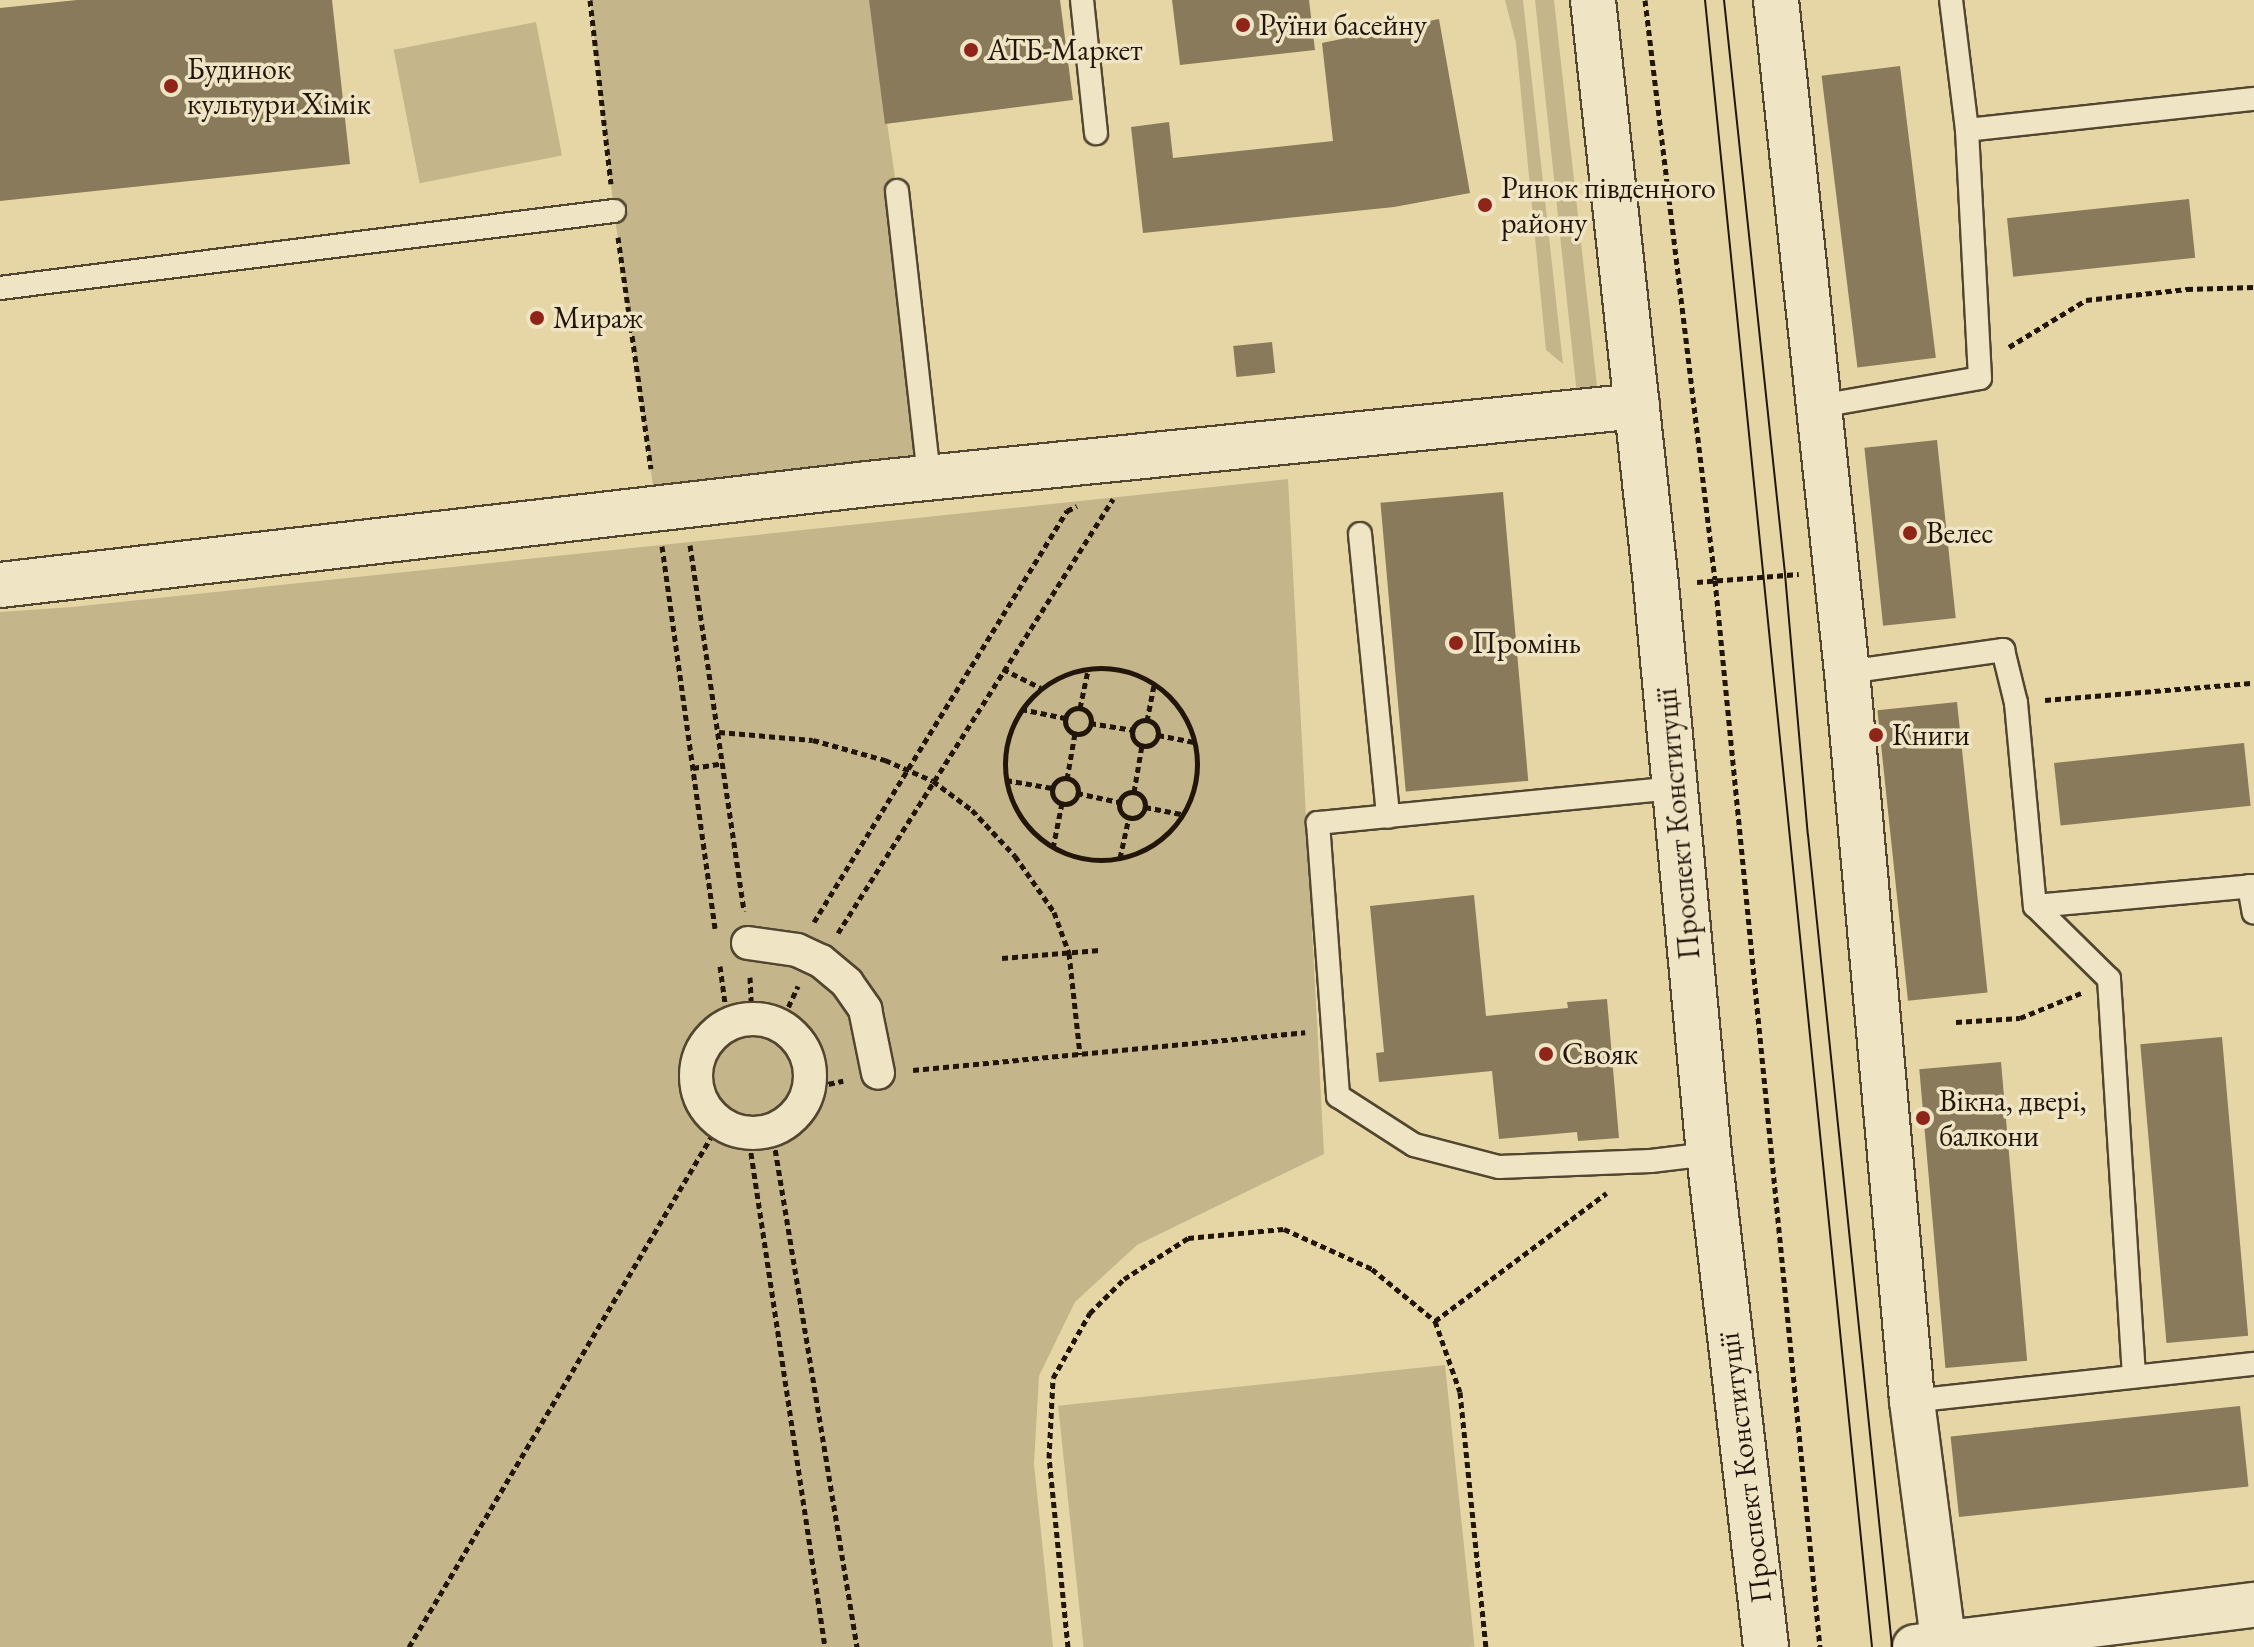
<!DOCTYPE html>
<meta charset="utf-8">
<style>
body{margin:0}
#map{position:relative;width:2254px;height:1647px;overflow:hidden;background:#e7d6a5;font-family:"EB Garamond",serif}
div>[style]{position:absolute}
.green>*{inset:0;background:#c5b58a;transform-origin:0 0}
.building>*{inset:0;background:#887a5a;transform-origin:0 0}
.path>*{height:5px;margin-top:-2.5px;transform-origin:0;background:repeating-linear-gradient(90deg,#211609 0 6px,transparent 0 10px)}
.path>.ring{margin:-2.5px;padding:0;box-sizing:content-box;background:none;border:5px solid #211609;border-radius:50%}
.roads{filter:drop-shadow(2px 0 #524630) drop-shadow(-2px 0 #524630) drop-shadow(0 2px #524630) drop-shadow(0 -2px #524630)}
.service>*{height:22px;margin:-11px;padding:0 11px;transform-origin:11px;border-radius:11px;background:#efe4c4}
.pedestrian>*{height:32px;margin:-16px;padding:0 16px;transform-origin:16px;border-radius:16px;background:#efe4c4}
.pedestrian>.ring{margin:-16px;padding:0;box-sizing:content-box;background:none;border:32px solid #efe4c4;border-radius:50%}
.minor>*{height:44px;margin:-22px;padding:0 22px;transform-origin:22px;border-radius:22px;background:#efe4c4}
.tertiary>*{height:44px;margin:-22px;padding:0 22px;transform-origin:22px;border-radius:22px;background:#efe4c4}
.tram>*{height:2px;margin:-1px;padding:0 1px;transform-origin:1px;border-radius:1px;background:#211609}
.dots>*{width:22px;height:22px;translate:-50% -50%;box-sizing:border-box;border:4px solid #efe4c4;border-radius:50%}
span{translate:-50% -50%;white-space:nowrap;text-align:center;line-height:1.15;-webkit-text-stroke:7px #efe4c4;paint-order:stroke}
.poi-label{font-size:30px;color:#211609}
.left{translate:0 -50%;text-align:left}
.street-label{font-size:30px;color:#211609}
</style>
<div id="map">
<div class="green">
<i style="clip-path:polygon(590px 0,869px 0,897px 191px,929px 478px,656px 507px,614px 211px)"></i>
<i style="clip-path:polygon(1505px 0,1523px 0,1563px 364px,1546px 350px,1516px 43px)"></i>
<i style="clip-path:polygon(1535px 0,1554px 0,1597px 386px,1584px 394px,1577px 395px)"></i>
<i style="left:536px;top:22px;width:136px;height:145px;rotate:79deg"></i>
<i style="clip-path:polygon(1288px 479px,1324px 1154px,1137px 1245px,1075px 1302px,1039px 1376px,1034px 1464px,1053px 1647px,0 1647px,0 612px,72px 607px)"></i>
<i style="left:1445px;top:1365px;width:283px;height:389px;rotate:84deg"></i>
</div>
<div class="building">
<i style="clip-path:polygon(77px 0,332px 0,350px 164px,0 201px,0 8px)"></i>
<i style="clip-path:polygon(869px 0,1060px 0,1073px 100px,885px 124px)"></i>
<i style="clip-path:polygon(1172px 0,1309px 0,1315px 50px,1180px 65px)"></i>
<i style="clip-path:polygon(1439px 19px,1470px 193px,1394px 207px,1143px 233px,1131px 127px,1169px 122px,1173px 158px,1333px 141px,1322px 43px)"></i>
<i style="left:1900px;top:66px;width:294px;height:79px;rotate:83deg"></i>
<i style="left:2189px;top:199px;width:59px;height:183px;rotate:84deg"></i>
<i style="left:1272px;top:342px;width:31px;height:39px;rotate:84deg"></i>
<i style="left:1937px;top:440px;width:179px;height:73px;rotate:84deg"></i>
<i style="left:1503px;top:492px;width:290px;height:123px;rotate:85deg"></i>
<i style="left:1957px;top:702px;width:292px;height:80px;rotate:84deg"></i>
<i style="left:2244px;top:743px;width:63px;height:191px;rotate:84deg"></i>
<i style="clip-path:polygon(1474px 895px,1486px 1016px,1568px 1008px,1567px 1002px,1607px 999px,1619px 1138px,1578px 1141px,1577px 1132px,1499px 1139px,1492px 1071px,1379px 1082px,1376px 1053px,1384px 1052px,1370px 906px)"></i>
<i style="left:2222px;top:1037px;width:300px;height:82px;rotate:85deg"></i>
<i style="left:2001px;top:1062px;width:300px;height:82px;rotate:85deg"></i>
<i style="left:2240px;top:1406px;width:81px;height:291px;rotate:84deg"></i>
</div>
<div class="path">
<i style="left:590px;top:0;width:185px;rotate:83.5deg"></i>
<i style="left:1645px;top:0;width:584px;rotate:83.12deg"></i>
<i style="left:1715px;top:580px;width:1072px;rotate:84.38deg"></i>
<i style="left:618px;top:237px;width:234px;rotate:81.9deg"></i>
<i style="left:2009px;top:347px;width:90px;rotate:-31.4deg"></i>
<i style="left:2086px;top:300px;width:102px;rotate:-6.2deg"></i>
<i style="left:2187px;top:289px;width:67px;rotate:-1.7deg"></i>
<i style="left:690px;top:545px;width:370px;rotate:81.6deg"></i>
<i style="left:662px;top:546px;width:386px;rotate:82.1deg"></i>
<i style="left:1697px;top:582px;width:102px;rotate:-4.5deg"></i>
<i class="ring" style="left:1005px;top:668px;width:187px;height:187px"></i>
<i style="left:1003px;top:669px;width:42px;rotate:26.6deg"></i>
<i style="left:2045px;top:700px;width:210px;rotate:-4.7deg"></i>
<i style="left:1080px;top:708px;width:39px;rotate:-78deg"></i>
<i class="ring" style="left:1065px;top:708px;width:21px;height:21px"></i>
<i style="left:1021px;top:709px;width:45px;rotate:11.6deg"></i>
<i class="ring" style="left:1132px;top:720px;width:21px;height:21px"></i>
<i style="left:1147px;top:721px;width:38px;rotate:-79deg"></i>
<i style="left:1090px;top:723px;width:44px;rotate:9.2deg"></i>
<i style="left:719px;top:732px;width:94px;rotate:4.9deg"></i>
<i style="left:813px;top:740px;width:75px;rotate:15.5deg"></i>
<i style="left:885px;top:760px;width:52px;rotate:23.6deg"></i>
<i style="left:933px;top:781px;width:49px;rotate:36.6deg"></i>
<i style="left:972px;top:810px;width:63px;rotate:46.9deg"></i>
<i style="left:1015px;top:856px;width:68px;rotate:55.1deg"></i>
<i style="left:1054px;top:912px;width:44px;rotate:69.9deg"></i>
<i style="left:1069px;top:953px;width:102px;rotate:83.8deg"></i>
<i style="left:1158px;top:735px;width:38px;rotate:11deg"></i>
<i style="left:693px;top:768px;width:30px;rotate:-9deg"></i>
<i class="ring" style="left:1052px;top:778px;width:21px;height:21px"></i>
<i style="left:1067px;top:779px;width:47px;rotate:-80.1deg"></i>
<i style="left:1006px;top:780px;width:47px;rotate:9.9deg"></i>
<i style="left:1134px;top:792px;width:48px;rotate:-80.3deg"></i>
<i class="ring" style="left:1119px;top:792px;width:21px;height:21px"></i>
<i style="left:1077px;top:793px;width:43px;rotate:12.1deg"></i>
<i style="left:1145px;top:807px;width:38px;rotate:11deg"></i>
<i style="left:1053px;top:848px;width:46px;rotate:-78.7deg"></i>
<i style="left:1120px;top:858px;width:42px;rotate:-77.6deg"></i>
<i style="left:814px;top:922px;width:483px;rotate:-58.4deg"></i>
<i style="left:1067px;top:511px;width:11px;rotate:-27deg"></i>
<i style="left:838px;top:933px;width:514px;rotate:-57.64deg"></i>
<i style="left:1002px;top:958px;width:98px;rotate:-4.7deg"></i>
<i style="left:720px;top:966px;width:60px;rotate:82.3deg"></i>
<i style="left:750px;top:977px;width:42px;rotate:87.3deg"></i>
<i style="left:1956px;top:1022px;width:64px;rotate:-3.6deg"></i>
<i style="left:2020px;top:1018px;width:66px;rotate:-22.3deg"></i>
<i style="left:780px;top:1025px;width:43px;rotate:-65.2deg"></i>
<i style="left:913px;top:1070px;width:394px;rotate:-5.5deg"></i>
<i style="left:809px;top:1088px;width:35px;rotate:-12deg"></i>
<i style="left:772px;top:1130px;width:524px;rotate:80.66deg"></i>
<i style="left:748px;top:1133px;width:520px;rotate:81.48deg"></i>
<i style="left:1435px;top:1321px;width:214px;rotate:-36.7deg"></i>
<i style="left:409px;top:1647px;width:610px;rotate:-59.36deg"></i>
<i style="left:1068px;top:1647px;width:190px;rotate:-95.7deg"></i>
<i style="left:1049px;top:1458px;width:80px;rotate:-87.1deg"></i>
<i style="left:1053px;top:1378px;width:75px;rotate:-60.4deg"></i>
<i style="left:1090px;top:1313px;width:48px;rotate:-45deg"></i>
<i style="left:1124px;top:1279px;width:76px;rotate:-32.6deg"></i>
<i style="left:1188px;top:1238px;width:96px;rotate:-5.4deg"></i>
<i style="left:1284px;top:1229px;width:97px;rotate:24.4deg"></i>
<i style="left:1372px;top:1269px;width:82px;rotate:39.5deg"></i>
<i style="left:1435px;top:1321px;width:75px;rotate:70.6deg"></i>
<i style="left:1460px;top:1392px;width:256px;rotate:84.2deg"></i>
</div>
<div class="roads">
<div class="service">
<i style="left:1082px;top:0;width:134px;rotate:84deg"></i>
<i style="left:1967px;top:130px;width:289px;rotate:-6.2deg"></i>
<i style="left:897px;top:191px;width:289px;rotate:83.6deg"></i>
<i style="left:0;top:288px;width:619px;rotate:-7.15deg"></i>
<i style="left:1820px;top:406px;width:162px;rotate:-9.9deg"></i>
<i style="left:1980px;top:378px;width:248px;rotate:-93deg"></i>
<i style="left:1967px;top:130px;width:131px;rotate:-97deg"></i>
<i style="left:1360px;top:534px;width:284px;rotate:84.3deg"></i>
<i style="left:1847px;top:672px;width:158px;rotate:-8deg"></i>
<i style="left:2003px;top:650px;width:55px;rotate:76.2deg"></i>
<i style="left:2016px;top:703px;width:204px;rotate:84.7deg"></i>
<i style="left:2035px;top:906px;width:220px;rotate:-5.2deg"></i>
<i style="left:1675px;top:788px;width:359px;rotate:174.4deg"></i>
<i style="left:1318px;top:823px;width:274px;rotate:85.8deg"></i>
<i style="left:1338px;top:1096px;width:90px;rotate:32.8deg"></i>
<i style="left:1414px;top:1145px;width:88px;rotate:14.5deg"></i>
<i style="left:1499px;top:1167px;width:152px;rotate:-2.3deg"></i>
<i style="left:1651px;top:1161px;width:58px;rotate:-6.9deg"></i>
<i style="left:2249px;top:886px;width:27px;rotate:80deg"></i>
<i style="left:2035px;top:906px;width:104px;rotate:44.6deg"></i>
<i style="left:2109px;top:979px;width:398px;rotate:86.4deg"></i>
<i style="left:1912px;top:1401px;width:344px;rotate:-6.2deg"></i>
</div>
<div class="pedestrian">
<i style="left:748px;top:943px;width:49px;rotate:8.1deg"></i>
<i style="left:797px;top:950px;width:26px;rotate:25deg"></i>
<i style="left:821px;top:961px;width:34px;rotate:40deg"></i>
<i style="left:847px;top:983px;width:32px;rotate:55deg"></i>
<i style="left:865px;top:1009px;width:65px;rotate:78.5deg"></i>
<i class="ring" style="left:696px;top:1019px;width:82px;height:82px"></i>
</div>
<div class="minor">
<i style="left:1776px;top:0;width:676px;rotate:83.97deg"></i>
<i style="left:1847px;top:672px;width:732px;rotate:84.9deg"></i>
<i style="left:1912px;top:1401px;width:248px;rotate:82.6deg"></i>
<i style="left:0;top:585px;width:873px;rotate:-6.64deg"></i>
<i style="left:867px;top:484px;width:774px;rotate:-5.78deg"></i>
<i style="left:1915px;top:1647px;width:342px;rotate:-7.1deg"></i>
</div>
<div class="tertiary">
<i style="left:1593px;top:0;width:588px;rotate:83.85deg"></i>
<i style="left:1656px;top:585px;width:571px;rotate:84.68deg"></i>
<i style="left:1709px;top:1154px;width:496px;rotate:83.4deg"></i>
</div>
</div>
<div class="tram">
<i style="left:1705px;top:0;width:1655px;rotate:84.21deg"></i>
<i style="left:1724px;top:0;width:577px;rotate:83.93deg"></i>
<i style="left:1785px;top:574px;width:262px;rotate:85deg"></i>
<i style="left:1808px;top:835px;width:816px;rotate:84.09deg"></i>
</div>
<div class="dots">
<i style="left:1243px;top:25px;background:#8f2418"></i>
<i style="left:971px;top:50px;background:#8f2418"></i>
<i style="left:171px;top:86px;background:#8f2418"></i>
<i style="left:1485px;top:205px;background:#8f2418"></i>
<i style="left:537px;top:318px;background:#8f2418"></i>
<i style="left:1910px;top:533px;background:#8f2418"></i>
<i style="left:1456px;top:643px;background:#8f2418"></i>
<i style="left:1876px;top:735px;background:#8f2418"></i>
<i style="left:1546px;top:1054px;background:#8f2418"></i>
<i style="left:1923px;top:1118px;background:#8f2418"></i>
</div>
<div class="poi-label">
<span class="left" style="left:1259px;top:25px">Руїни басейну</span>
<span class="left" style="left:987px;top:50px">АТБ-Маркет</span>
<span class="left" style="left:187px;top:86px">Будинок<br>культури Хімік</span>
<span class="left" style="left:1501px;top:205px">Ринок південного<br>району</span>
<span class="left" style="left:553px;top:318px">Мираж</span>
<span class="left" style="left:1926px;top:533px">Велес</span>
<span class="left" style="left:1472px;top:643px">Промінь</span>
<span class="left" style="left:1892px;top:735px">Книги</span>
<span class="left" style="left:1562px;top:1054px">Свояк</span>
<span class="left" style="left:1939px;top:1118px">Вікна, двері,<br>балкони</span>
</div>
<div class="street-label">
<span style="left:1678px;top:824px;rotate:-95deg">Проспект Конституції</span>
<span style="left:1745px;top:1468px;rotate:-97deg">Проспект Конституції</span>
</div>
</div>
